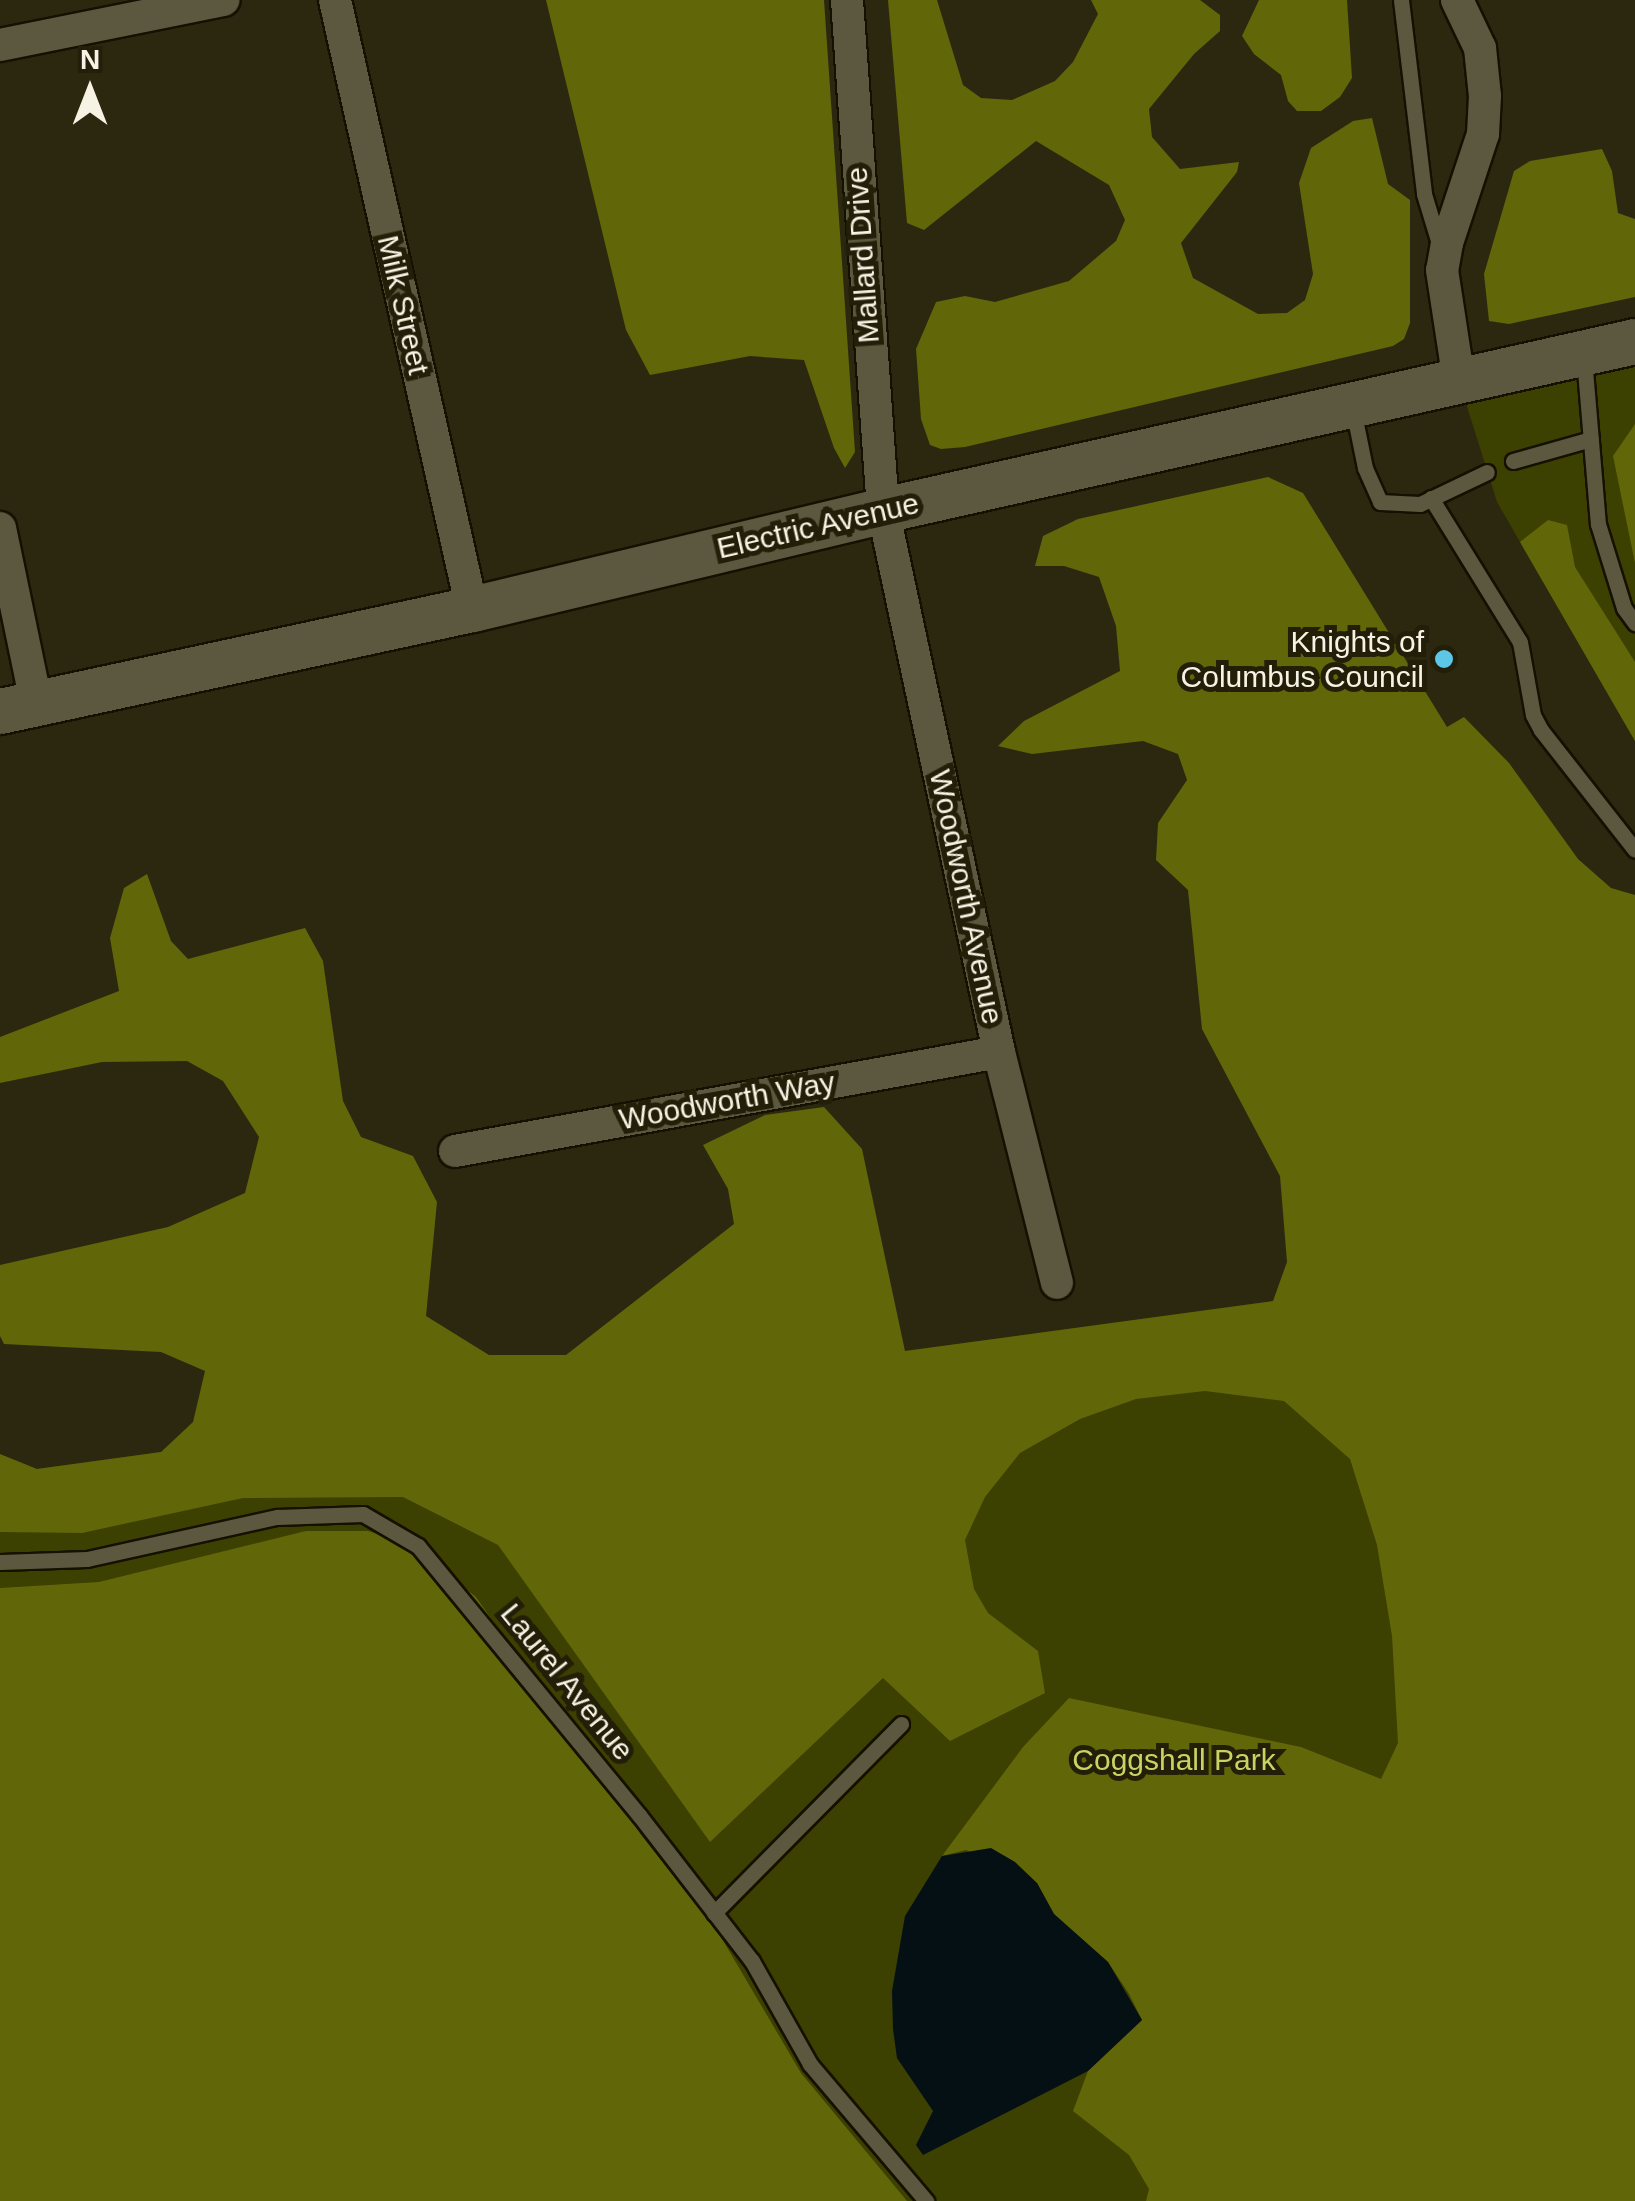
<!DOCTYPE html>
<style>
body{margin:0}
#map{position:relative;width:1635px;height:2201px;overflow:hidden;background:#2c2810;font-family:Arial,sans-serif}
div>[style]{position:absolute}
.green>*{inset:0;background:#3c4000}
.forest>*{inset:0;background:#616609}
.water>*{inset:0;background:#041014}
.roads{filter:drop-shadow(2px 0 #151000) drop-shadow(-2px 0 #151000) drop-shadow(0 2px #151000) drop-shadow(0 -2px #151000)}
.service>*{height:15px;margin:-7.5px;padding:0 7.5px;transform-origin:7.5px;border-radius:7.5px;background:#5c583f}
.minor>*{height:32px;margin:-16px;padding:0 16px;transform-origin:16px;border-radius:16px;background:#5c583f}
.secondary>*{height:45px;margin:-22.5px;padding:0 22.5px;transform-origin:22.5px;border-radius:22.5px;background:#5c583f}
.dots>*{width:28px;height:28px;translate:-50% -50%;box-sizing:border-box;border:5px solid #221e07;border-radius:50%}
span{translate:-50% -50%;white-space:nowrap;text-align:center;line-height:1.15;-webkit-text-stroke:10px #221e07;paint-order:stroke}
.street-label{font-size:30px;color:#f6f3e5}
.poi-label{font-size:30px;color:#f6f3e5}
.right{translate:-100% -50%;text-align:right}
.park-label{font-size:30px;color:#c9d364}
.north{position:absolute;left:40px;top:40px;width:100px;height:100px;-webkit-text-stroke:8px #221e07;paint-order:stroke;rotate:0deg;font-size:28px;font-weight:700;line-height:40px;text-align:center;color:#f6f3e5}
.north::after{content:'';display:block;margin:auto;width:35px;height:45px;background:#f6f3e5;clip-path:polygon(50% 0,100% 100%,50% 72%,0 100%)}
</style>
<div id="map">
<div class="green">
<i style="clip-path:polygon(1635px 341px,1635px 741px,1497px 502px,1459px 381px)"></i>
<i style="clip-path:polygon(1635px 1252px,1635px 2201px,0 2201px,0 1474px)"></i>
</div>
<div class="forest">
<i style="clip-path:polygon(546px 0,824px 0,855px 452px,845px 468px,834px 448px,804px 360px,750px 356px,650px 375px,626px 330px)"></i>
<i style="clip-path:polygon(888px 0,937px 0,963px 85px,981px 98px,1012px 100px,1055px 81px,1073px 62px,1098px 14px,1091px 0,1200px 0,1220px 15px,1220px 31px,1194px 54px,1149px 109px,1152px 137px,1180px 169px,1239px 162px,1237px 172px,1181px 243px,1193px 278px,1258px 314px,1287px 313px,1305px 300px,1313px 274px,1299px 183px,1311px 148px,1353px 121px,1372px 118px,1388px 184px,1410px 200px,1410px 323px,1404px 339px,1393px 346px,965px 447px,941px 449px,930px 445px,921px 419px,916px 349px,936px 302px,965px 296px,995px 302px,1069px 281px,1116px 241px,1125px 220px,1109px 185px,1036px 141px,924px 230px,907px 223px)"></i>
<i style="clip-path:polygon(1259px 0,1347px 0,1352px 78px,1340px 97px,1321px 111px,1297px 111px,1288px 101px,1281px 75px,1254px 54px,1242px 36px)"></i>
<i style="clip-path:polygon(1602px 149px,1612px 171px,1618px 213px,1635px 219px,1635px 297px,1509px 324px,1489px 321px,1484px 274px,1514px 171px,1530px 161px)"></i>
<i style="clip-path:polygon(1635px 424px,1635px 563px,1613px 456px)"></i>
<i style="clip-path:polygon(1268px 477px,1303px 493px,1447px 727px,1464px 717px,1509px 763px,1578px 859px,1611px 888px,1635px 895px,1635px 2201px,1146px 2201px,1149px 2189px,1129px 2155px,1073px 2111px,1088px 2071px,1142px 2020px,1129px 1994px,1108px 1962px,1054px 1914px,1037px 1883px,966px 1850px,942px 1856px,1023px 1747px,1069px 1698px,1301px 1747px,1381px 1779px,1398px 1743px,1392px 1636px,1377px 1545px,1350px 1459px,1284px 1401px,1205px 1391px,1136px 1399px,1080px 1419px,1020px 1453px,985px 1497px,965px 1540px,974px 1589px,988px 1613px,1038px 1651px,1045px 1693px,950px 1741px,883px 1678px,710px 1842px,498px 1545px,403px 1497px,243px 1498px,82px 1533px,0 1532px,0 1454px,37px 1469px,161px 1452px,193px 1422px,205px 1371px,161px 1352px,4px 1344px,0 1336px,0 1265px,168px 1227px,245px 1193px,259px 1137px,223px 1081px,187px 1061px,102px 1062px,0 1083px,0 1037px,119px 991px,110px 938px,124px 888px,147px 874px,171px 941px,188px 959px,305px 928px,323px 961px,343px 1101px,361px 1137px,413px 1156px,437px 1202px,426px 1316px,489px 1355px,566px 1355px,734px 1224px,728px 1189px,703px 1145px,765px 1115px,824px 1107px,862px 1149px,905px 1351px,1273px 1301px,1287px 1262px,1280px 1176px,1202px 1029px,1188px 890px,1156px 860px,1158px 823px,1187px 780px,1178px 754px,1143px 741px,1032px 754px,998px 746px,1024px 721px,1120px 671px,1116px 626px,1099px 577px,1064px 566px,1035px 566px,1043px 536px,1078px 519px)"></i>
<i style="clip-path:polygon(1548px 520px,1567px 525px,1575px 567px,1635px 662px,1635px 741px,1520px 542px)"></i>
<i style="clip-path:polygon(306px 1531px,368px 1531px,411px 1544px,476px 1597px,642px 1836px,718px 1932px,801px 2073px,907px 2201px,0 2201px,0 1588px,99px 1582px)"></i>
</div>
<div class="water">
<i style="clip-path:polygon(991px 1848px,1015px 1862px,1037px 1883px,1054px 1914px,1108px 1962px,1142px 2020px,1088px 2071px,923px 2155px,916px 2145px,933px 2111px,897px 2058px,893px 2029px,892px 1991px,905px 1916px,942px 1856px)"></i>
</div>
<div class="roads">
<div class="service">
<i style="left:1401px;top:0;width:195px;rotate:83.2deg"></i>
<i style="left:1424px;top:194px;width:55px;rotate:73.2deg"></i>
<i style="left:1584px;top:358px;width:167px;rotate:85.2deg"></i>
<i style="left:1598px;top:524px;width:88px;rotate:72.8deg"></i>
<i style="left:1624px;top:608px;width:19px;rotate:54deg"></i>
<i style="left:1353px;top:409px;width:60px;rotate:78.5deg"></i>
<i style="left:1365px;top:468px;width:37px;rotate:66deg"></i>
<i style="left:1380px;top:502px;width:40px;rotate:2.9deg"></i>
<i style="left:1420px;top:504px;width:74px;rotate:-25.5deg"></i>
<i style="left:1513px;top:461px;width:81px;rotate:-15.8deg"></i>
<i style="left:1431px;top:498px;width:169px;rotate:58.3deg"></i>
<i style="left:1520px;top:642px;width:74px;rotate:79.9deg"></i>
<i style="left:1533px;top:715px;width:17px;rotate:62deg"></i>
<i style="left:1541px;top:730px;width:152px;rotate:51.9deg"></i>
<i style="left:0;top:1562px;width:87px;rotate:-2deg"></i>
<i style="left:87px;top:1559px;width:195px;rotate:-12.5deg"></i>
<i style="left:277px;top:1517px;width:86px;rotate:-2deg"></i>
<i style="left:363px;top:1514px;width:64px;rotate:30.2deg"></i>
<i style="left:418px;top:1546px;width:348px;rotate:50.6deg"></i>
<i style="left:639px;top:1815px;width:185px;rotate:52.3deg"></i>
<i style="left:752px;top:1961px;width:118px;rotate:60.6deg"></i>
<i style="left:810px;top:2064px;width:180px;rotate:49.7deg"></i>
<i style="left:714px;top:1913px;width:266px;rotate:-45.3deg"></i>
</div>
<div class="minor">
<i style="left:335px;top:0;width:624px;rotate:77.32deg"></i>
<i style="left:847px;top:0;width:511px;rotate:85.96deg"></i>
<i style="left:883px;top:510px;width:554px;rotate:77.92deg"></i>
<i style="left:999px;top:1052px;width:238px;rotate:75.9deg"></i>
<i style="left:1457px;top:0;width:53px;rotate:64.4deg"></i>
<i style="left:1480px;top:48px;width:48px;rotate:84.1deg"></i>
<i style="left:1485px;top:96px;width:38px;rotate:93deg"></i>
<i style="left:1483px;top:134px;width:115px;rotate:108.3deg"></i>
<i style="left:1447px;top:243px;width:27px;rotate:100deg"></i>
<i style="left:1442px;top:270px;width:112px;rotate:81.3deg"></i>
<i style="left:0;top:45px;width:228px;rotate:-11.4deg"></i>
<i style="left:0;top:528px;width:178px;rotate:78.3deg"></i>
<i style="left:455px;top:1151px;width:553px;rotate:-10.31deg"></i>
</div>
<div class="secondary">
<i style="left:0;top:711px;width:483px;rotate:-12.2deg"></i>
<i style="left:472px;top:609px;width:423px;rotate:-13.5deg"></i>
<i style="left:883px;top:510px;width:771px;rotate:-12.67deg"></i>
</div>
</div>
<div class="dots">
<i style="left:1444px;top:659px;background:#5cc7e7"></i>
</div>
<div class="street-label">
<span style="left:863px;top:255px;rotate:-94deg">Mallard Drive</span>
<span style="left:403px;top:305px;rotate:77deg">Milk Street</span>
<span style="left:818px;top:526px;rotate:-13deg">Electric Avenue</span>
<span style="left:966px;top:897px;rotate:78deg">Woodworth Avenue</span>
<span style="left:727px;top:1101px;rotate:-10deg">Woodworth Way</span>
<span style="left:567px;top:1682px;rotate:51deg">Laurel Avenue</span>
</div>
<div class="poi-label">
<span class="right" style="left:1424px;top:659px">Knights of<br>Columbus Council</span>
</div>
<div class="park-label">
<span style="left:1174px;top:1760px">Coggshall Park</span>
</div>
<div class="north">N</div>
</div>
